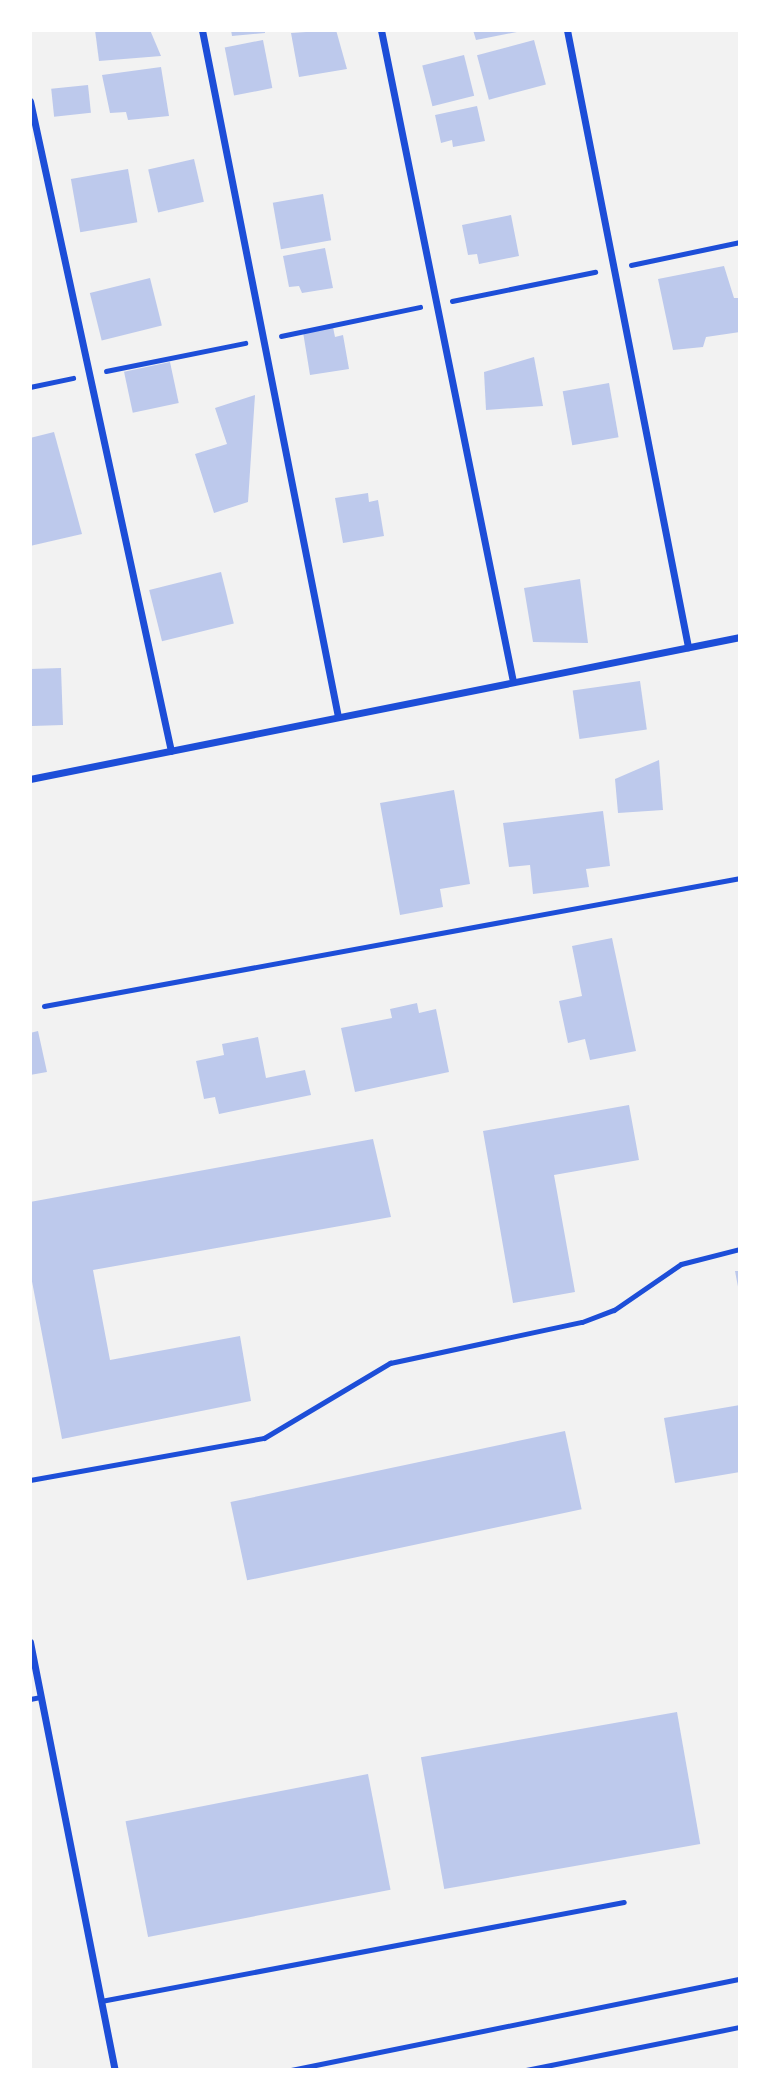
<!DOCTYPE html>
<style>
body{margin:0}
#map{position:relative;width:770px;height:2100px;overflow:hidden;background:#f2f2f2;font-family:"Titillium Web",sans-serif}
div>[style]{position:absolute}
.building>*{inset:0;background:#bdc9ec;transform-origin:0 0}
.path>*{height:4.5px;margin:-2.25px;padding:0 2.25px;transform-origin:2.25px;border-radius:2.25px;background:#1d4ed8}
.service>*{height:5px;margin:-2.5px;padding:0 2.5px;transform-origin:2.5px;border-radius:2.5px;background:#1d4ed8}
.minor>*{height:7px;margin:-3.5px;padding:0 3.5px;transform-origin:3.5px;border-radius:3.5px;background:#1d4ed8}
span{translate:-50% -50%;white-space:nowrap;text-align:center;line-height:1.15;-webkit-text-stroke:7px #fff;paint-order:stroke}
.frame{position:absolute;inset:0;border:32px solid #fff;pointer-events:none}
</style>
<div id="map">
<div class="building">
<i style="clip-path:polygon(95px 30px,150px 30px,161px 56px,99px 61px)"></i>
<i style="clip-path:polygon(231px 30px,265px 30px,265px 33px,232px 36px)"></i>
<i style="clip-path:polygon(336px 30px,347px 69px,299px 77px,291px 33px)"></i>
<i style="clip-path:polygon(473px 30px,522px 30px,522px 31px,476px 40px)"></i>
<i style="left:263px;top:40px;width:49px;height:39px;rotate:79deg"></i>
<i style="left:534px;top:40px;width:46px;height:59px;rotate:75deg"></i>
<i style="left:464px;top:55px;width:42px;height:43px;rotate:76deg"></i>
<i style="clip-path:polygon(161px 67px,169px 116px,128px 120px,126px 112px,110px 113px,102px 75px)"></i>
<i style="left:88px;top:85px;width:28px;height:37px;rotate:84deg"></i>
<i style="clip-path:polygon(477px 106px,485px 141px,453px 147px,452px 140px,441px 143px,435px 115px)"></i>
<i style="left:194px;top:159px;width:44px;height:47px;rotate:77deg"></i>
<i style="left:128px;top:169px;width:54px;height:58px;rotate:80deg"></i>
<i style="left:323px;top:194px;width:47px;height:51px;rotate:80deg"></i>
<i style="clip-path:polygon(511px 215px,519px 256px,479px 264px,477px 254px,468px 255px,462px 225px)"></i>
<i style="clip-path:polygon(325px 248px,333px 288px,302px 293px,299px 286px,289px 287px,283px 256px)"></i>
<i style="clip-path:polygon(724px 266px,734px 298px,740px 298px,740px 332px,706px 337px,703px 347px,673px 350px,658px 279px)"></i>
<i style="left:150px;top:278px;width:49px;height:62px;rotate:76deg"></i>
<i style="clip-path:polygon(333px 327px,335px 337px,343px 335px,349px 369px,310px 375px,303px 332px)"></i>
<i style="clip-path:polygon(534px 357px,543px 406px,486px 410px,484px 372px)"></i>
<i style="left:170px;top:362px;width:42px;height:47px;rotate:78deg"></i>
<i style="left:609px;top:383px;width:55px;height:47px;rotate:80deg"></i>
<i style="clip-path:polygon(255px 395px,248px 502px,214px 513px,195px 454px,227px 444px,215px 408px)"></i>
<i style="clip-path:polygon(54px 432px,82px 534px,30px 546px,30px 438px)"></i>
<i style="clip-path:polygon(368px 493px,369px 502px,378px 500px,384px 536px,343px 543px,335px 498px)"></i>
<i style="left:221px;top:572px;width:53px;height:74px;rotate:76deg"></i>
<i style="clip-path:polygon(580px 579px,588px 643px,533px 642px,524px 588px)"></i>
<i style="left:61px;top:668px;width:57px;height:31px;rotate:88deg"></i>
<i style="left:640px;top:681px;width:49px;height:68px;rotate:82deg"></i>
<i style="clip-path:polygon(659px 760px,663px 810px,618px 813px,615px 779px)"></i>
<i style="clip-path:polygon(454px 790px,470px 884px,440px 889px,443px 907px,400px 915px,380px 803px)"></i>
<i style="clip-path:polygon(603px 811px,610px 866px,586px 869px,589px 887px,533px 894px,530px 865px,509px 867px,503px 823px)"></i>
<i style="clip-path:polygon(612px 938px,636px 1051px,590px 1060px,585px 1039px,568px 1043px,559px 1001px,582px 996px,572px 946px)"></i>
<i style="clip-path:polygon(417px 1003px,419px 1013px,436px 1009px,449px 1072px,355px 1092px,341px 1028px,392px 1018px,390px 1009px)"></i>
<i style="clip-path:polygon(38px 1031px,47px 1072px,30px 1075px,30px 1033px)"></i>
<i style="clip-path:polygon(258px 1037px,266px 1078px,305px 1070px,311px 1095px,219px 1114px,215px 1097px,204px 1099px,196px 1061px,224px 1055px,222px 1044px)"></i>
<i style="clip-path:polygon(629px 1105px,639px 1160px,554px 1175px,575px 1292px,513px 1303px,483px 1131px)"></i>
<i style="clip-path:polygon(373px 1139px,391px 1217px,93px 1270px,110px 1360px,240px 1336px,251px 1401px,62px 1439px,30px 1271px,30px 1202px)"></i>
<i style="clip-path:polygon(735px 1271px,740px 1271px,740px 1292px,739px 1292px)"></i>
<i style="clip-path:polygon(740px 1405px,740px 1472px,675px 1483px,664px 1418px)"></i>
<i style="left:565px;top:1431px;width:80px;height:342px;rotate:78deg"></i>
<i style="left:677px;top:1712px;width:134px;height:260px;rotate:80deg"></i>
<i style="left:368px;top:1774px;width:118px;height:247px;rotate:79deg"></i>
</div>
<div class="path">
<i style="left:631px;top:265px;width:111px;rotate:-11.9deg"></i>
<i style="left:452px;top:301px;width:146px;rotate:-11.5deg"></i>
<i style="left:281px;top:336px;width:142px;rotate:-11.8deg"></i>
<i style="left:106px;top:371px;width:142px;rotate:-11.4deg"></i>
<i style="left:30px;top:387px;width:44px;rotate:-11.8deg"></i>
</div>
<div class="service">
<i style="left:44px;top:1006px;width:708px;rotate:-10.42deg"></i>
<i style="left:30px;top:1480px;width:238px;rotate:-10.2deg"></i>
<i style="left:264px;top:1438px;width:147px;rotate:-30.8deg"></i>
<i style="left:390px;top:1363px;width:196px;rotate:-12.1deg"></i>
<i style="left:582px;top:1322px;width:34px;rotate:-21deg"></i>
<i style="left:614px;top:1310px;width:81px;rotate:-34.5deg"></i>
<i style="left:681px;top:1264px;width:61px;rotate:-14.3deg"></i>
<i style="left:30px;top:1699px;width:10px;rotate:-11deg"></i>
<i style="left:101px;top:2001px;width:532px;rotate:-10.72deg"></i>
<i style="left:291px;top:2070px;width:458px;rotate:-11.5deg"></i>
<i style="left:526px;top:2070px;width:218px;rotate:-11.4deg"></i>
</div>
<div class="minor">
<i style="left:202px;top:30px;width:700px;rotate:78.8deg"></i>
<i style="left:381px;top:30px;width:665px;rotate:78.55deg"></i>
<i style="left:567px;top:30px;width:629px;rotate:78.9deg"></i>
<i style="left:30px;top:101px;width:665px;rotate:77.76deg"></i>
<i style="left:30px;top:779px;width:724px;rotate:-11.31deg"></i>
<i style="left:30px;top:1642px;width:436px;rotate:78.8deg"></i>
</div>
<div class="frame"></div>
</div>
